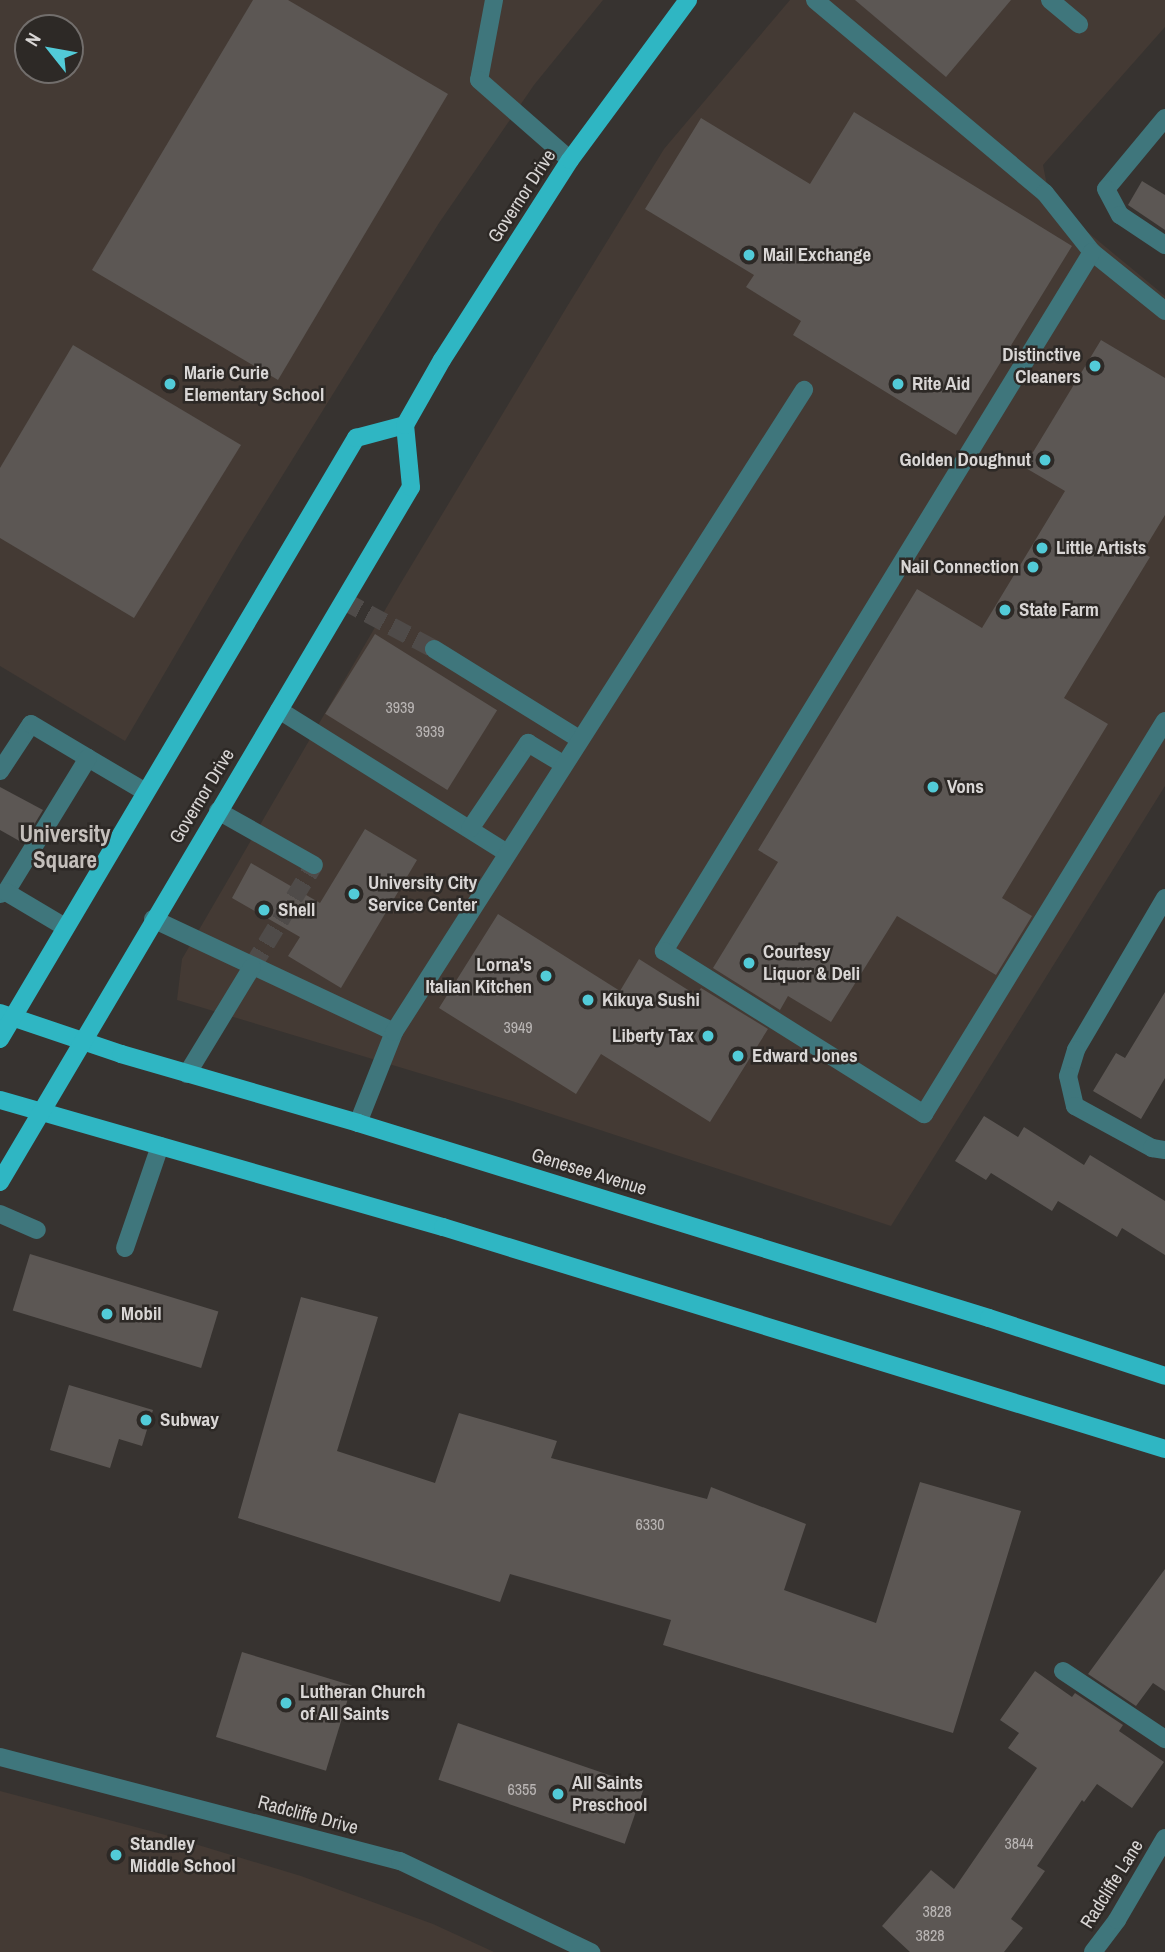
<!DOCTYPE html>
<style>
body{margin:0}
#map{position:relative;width:1165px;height:1952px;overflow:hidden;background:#373330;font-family:"Archivo Narrow",sans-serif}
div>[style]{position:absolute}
.built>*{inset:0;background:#443a34}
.building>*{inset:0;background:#5c5754;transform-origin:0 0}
.minor-tunnel>*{height:18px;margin-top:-9px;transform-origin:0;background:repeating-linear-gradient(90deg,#4f4b49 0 18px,transparent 0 27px)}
.minor>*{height:18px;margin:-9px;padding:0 9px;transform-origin:9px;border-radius:9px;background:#3f767c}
.major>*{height:18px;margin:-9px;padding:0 9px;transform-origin:9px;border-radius:9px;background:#2fb6c3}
.dots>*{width:19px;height:19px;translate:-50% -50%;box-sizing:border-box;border:4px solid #2d2926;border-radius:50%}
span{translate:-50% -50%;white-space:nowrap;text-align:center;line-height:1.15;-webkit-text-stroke:5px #2d2926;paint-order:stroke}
.number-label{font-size:16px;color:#bab6b5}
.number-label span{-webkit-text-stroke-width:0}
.street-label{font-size:19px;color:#d9d6d5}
.poi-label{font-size:19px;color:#d9d6d5;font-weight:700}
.left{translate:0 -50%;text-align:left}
.right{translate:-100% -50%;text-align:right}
.quarter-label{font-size:23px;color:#c4bfbb;font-weight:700}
.north{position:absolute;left:14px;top:14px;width:70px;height:70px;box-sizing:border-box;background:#2d2926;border:2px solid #726e6c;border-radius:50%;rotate:301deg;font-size:19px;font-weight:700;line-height:28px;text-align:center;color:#d9d6d5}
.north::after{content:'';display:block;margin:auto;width:24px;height:32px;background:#52cbd8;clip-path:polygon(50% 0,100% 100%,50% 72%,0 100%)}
</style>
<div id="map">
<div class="built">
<i style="clip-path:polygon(evenodd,0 0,603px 0,534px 85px,439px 223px,240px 544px,125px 741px,0 666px,0 0,28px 28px,70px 28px,70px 70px,28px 70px,28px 28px)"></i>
<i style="clip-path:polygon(790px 0,1165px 0,1165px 27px,1043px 165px,1050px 201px,1165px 296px,1165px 786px,891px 1226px,512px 1101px,177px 1000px,182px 959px,399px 586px,568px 305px,664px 149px)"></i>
<i style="clip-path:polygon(0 1791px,162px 1834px,301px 1876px,433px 1924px,494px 1952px,0 1952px)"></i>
</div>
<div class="building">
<i style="clip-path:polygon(253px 0,288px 0,448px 94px,278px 380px,92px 270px)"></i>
<i style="clip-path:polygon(855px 0,1011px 0,946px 77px)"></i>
<i style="clip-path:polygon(854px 112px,1072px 246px,956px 435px,793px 335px,801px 321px,746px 287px,754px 275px,645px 209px,701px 118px,810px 184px)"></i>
<i style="clip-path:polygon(1142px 181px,1165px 195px,1165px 230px,1128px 205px)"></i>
<i style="clip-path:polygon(1101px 340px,1165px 378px,1165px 515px,1142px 553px,1150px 557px,1064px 698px,1108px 724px,1002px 898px,1032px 916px,996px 975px,897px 916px,831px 1022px,788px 996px,780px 1010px,713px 968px,778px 862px,758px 850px,917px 589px,982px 628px,1065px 491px,1024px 467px)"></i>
<i style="clip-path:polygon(73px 345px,241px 445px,134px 618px,0 538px,0 468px)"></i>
<i style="left:375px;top:634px;width:144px;height:94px;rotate:32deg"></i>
<i style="clip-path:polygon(0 787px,43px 810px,23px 843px,0 830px)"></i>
<i style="clip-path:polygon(365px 829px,417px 860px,341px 988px,288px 956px,300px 937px,232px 898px,251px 863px,320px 903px)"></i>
<i style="clip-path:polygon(498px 914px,620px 991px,639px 959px,696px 995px,701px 988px,768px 1029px,710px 1122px,601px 1054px,576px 1094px,439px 1008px)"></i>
<i style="clip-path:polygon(1165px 992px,1165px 1078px,1141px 1119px,1093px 1091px,1116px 1053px,1125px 1058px)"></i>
<i style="clip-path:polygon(984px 1116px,1018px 1137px,1024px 1127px,1084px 1165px,1090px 1155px,1165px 1201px,1165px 1255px,1122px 1228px,1117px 1237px,1058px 1201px,1052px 1211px,991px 1173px,986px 1180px,955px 1161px)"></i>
<i style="left:30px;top:1254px;width:197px;height:59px;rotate:17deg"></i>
<i style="clip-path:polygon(301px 1297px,378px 1317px,337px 1451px,435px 1483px,459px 1413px,557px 1441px,551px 1458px,707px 1499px,711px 1487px,806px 1524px,784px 1590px,876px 1623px,920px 1482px,1021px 1511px,953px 1733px,663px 1645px,671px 1620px,510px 1574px,500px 1602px,238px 1518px)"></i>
<i style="clip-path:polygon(69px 1385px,153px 1410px,142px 1446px,119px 1439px,110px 1468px,50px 1450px)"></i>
<i style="clip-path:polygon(1165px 1569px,1165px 1691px,1153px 1683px,1136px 1706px,1088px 1674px)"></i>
<i style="left:242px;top:1652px;width:115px;height:89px;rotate:17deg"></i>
<i style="clip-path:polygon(1035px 1671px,1072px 1697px,1075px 1693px,1123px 1725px,1119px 1731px,1164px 1762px,1132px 1808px,1097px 1784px,1084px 1802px,1082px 1800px,1037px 1866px,1045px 1871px,1011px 1919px,1023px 1928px,1004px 1952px,910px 1952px,882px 1926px,931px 1870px,954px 1889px,1037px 1768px,1008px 1748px,1019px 1733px,1000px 1720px)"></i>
<i style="left:458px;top:1723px;width:197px;height:60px;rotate:19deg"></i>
</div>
<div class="minor-tunnel">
<i style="left:344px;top:601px;width:102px;rotate:28.1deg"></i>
<i style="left:252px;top:967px;width:119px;rotate:-58.7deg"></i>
</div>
<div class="minor">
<i style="left:494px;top:0;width:81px;rotate:100.6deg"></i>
<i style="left:479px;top:80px;width:121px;rotate:41.3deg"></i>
<i style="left:815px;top:0;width:300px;rotate:40deg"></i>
<i style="left:1045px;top:193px;width:75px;rotate:51.5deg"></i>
<i style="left:1092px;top:252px;width:94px;rotate:38.9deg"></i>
<i style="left:1050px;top:0;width:38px;rotate:40deg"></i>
<i style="left:1165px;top:118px;width:92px;rotate:129.7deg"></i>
<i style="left:1106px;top:189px;width:30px;rotate:62deg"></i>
<i style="left:1120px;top:215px;width:54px;rotate:33.7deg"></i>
<i style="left:1092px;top:252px;width:820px;rotate:121.48deg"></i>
<i style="left:664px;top:951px;width:307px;rotate:32.1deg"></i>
<i style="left:924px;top:1114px;width:461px;rotate:-58.5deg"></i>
<i style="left:434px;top:649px;width:171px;rotate:31.8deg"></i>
<i style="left:279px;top:710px;width:269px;rotate:32.1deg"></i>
<i style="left:88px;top:758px;width:65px;rotate:30.5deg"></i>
<i style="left:0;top:771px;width:56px;rotate:-56.6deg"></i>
<i style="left:31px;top:724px;width:66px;rotate:30.8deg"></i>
<i style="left:88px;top:758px;width:157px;rotate:121.5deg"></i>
<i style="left:6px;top:892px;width:6px;rotate:162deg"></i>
<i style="left:218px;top:811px;width:110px;rotate:29.4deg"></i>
<i style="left:470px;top:829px;width:104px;rotate:-56deg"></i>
<i style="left:528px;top:743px;width:41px;rotate:31deg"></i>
<i style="left:6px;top:892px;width:69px;rotate:30.7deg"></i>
<i style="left:1165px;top:898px;width:176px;rotate:120.4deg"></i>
<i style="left:1076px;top:1050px;width:27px;rotate:107deg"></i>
<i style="left:1068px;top:1076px;width:31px;rotate:77deg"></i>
<i style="left:1075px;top:1106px;width:88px;rotate:28.6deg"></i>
<i style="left:1152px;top:1148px;width:13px;rotate:9deg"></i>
<i style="left:153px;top:919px;width:266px;rotate:25.1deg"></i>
<i style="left:187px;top:1074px;width:125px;rotate:-58.7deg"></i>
<i style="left:358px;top:1123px;width:98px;rotate:-68.4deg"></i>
<i style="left:394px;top:1032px;width:762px;rotate:-57.44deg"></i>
<i style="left:0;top:1214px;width:40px;rotate:23.4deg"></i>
<i style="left:125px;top:1248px;width:108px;rotate:-71.1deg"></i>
<i style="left:1063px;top:1671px;width:123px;rotate:33.7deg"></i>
<i style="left:0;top:1757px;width:413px;rotate:14.6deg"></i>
<i style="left:400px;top:1861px;width:212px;rotate:25.5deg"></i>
<i style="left:1093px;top:1952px;width:40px;rotate:-53deg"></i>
<i style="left:1117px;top:1920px;width:95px;rotate:-59.7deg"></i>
</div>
<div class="major">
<i style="left:0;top:1013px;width:128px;rotate:18.7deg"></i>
<i style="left:121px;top:1054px;width:247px;rotate:16.2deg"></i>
<i style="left:358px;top:1123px;width:660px;rotate:17.17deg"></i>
<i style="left:989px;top:1318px;width:185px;rotate:18.2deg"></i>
<i style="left:0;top:1039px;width:699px;rotate:-59.36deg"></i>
<i style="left:356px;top:438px;width:51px;rotate:-14.9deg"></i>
<i style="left:0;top:1100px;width:461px;rotate:16deg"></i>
<i style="left:443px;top:1227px;width:755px;rotate:17.09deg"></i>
<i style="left:0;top:1182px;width:807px;rotate:-59.4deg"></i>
<i style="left:411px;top:487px;width:62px;rotate:-95.5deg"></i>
<i style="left:405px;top:425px;width:75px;rotate:-60.4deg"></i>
<i style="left:442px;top:360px;width:237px;rotate:-57.4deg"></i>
<i style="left:570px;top:160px;width:199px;rotate:-53.6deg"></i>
</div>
<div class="dots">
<i style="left:749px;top:255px;background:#52cbd8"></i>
<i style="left:1095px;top:366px;background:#52cbd8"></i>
<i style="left:170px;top:384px;background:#52cbd8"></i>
<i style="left:898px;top:384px;background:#52cbd8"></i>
<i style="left:1045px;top:460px;background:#52cbd8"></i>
<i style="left:1042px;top:548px;background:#52cbd8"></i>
<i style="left:1033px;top:567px;background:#52cbd8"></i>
<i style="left:1005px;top:610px;background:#52cbd8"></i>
<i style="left:933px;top:787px;background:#52cbd8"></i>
<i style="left:354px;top:894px;background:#52cbd8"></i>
<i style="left:264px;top:910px;background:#52cbd8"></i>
<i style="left:749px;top:963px;background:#52cbd8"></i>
<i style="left:546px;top:976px;background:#52cbd8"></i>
<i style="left:588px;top:1000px;background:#52cbd8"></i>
<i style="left:708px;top:1036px;background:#52cbd8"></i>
<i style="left:738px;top:1056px;background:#52cbd8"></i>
<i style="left:107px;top:1314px;background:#52cbd8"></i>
<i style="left:146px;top:1420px;background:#52cbd8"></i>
<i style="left:286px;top:1703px;background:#52cbd8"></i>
<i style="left:558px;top:1794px;background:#52cbd8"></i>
<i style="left:116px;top:1855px;background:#52cbd8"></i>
</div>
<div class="number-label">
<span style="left:400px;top:707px">3939</span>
<span style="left:430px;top:731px">3939</span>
<span style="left:518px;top:1027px">3949</span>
<span style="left:650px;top:1524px">6330</span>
<span style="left:522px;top:1789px">6355</span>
<span style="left:1019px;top:1843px">3844</span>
<span style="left:937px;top:1911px">3828</span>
<span style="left:930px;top:1935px">3828</span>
</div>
<div class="street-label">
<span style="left:522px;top:196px;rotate:-57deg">Governor Drive</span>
<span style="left:202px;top:796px;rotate:-59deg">Governor Drive</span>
<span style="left:589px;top:1172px;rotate:17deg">Genesee Avenue</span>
<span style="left:308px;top:1815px;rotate:15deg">Radcliffe Drive</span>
<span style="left:1112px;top:1884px;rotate:-58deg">Radcliffe Lane</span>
</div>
<div class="poi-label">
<span class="left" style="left:763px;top:255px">Mail Exchange</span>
<span class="right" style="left:1081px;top:366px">Distinctive<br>Cleaners</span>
<span class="left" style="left:184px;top:384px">Marie Curie<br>Elementary School</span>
<span class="left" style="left:912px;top:384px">Rite Aid</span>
<span class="right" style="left:1031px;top:460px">Golden Doughnut</span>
<span class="left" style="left:1056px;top:548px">Little Artists</span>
<span class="right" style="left:1019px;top:567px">Nail Connection</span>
<span class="left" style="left:1019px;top:610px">State Farm</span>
<span class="left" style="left:947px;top:787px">Vons</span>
<span class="left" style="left:368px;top:894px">University City<br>Service Center</span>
<span class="left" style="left:278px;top:910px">Shell</span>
<span class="left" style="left:763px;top:963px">Courtesy<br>Liquor &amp; Deli</span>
<span class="right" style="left:532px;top:976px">Lorna's<br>Italian Kitchen</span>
<span class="left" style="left:602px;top:1000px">Kikuya Sushi</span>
<span class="right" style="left:694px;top:1036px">Liberty Tax</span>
<span class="left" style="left:752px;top:1056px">Edward Jones</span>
<span class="left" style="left:121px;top:1314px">Mobil</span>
<span class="left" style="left:160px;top:1420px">Subway</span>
<span class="left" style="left:300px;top:1703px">Lutheran Church<br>of All Saints</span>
<span class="left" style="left:572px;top:1794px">All Saints<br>Preschool</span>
<span class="left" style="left:130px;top:1855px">Standley<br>Middle School</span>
</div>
<div class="quarter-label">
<span style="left:65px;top:847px">University<br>Square</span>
</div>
<div class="north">N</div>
</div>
